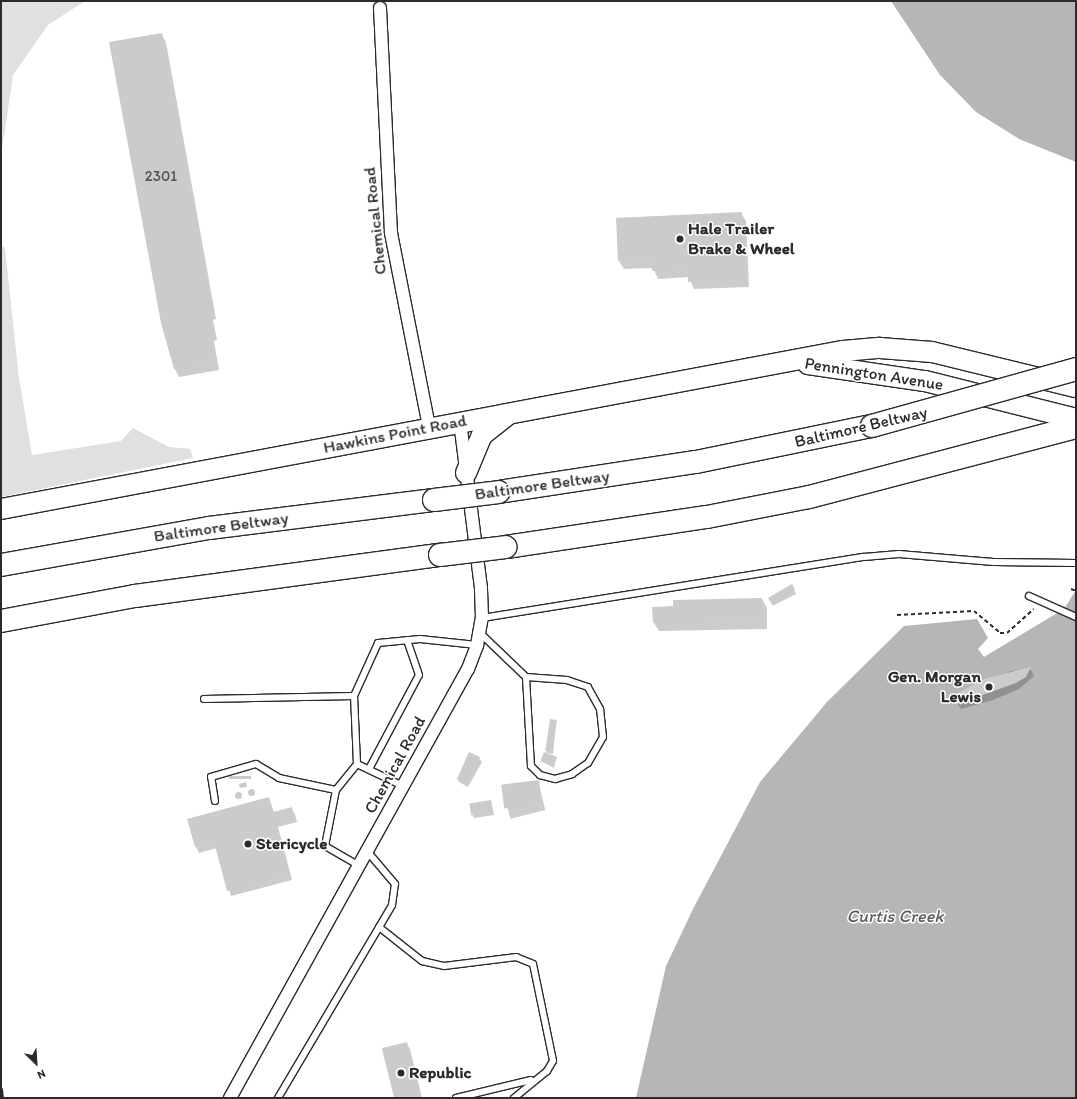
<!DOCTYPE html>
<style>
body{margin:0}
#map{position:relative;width:1077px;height:1099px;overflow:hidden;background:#fff;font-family:Itim,sans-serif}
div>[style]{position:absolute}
.green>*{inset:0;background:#e0e0e0}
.water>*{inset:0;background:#b6b6b6}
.shadow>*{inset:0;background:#0003;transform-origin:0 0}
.building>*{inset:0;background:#cbcbcb;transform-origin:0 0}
.round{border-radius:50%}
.path>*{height:2px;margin-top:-1px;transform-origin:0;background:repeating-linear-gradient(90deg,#2b2b2b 0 4px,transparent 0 7px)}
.roads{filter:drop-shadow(1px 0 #2b2b2b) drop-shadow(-1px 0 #2b2b2b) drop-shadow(0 1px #2b2b2b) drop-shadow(0 -1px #2b2b2b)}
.lane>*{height:6px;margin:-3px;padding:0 3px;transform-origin:3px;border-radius:3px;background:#fff}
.street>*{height:12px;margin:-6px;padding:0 6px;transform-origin:6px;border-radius:6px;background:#fff}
.primary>*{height:20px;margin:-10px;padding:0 10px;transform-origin:10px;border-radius:10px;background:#fff}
.highway>*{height:22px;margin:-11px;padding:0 11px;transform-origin:11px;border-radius:11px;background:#fff}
.rail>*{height:3px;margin:-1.5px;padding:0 1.5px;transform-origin:1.5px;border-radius:1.5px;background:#2b2b2b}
.bridges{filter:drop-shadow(1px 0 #2b2b2b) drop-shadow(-1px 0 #2b2b2b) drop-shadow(0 1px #2b2b2b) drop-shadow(0 -1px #2b2b2b)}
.highway-bridge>*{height:22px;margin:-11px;padding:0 11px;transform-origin:11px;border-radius:11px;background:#fff}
.dots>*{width:11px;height:11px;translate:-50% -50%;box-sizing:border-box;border:2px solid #fff;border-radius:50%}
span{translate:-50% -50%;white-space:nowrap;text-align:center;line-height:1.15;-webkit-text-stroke:3px #fff;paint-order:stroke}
.number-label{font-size:15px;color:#535353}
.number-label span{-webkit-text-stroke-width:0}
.street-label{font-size:17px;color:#2b2b2b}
.poi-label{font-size:17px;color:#2b2b2b;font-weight:700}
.left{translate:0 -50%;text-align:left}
.right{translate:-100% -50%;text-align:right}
.water-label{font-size:18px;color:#5c5c5c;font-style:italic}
.frame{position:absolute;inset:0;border:2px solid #2b2b2b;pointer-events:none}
.north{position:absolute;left:16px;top:1043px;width:40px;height:40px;-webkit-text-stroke:3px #fff;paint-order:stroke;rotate:155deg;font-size:11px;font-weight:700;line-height:16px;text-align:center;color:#2b2b2b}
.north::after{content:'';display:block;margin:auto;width:14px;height:18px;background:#2b2b2b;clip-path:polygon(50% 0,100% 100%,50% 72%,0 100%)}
</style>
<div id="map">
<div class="green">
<i style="clip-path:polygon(1px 1px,85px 1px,48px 25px,13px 75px,1px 156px)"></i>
<i style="clip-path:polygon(1px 246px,5px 248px,19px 378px,32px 455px,121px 441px,133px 428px,169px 447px,190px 449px,193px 458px,1px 497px)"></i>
</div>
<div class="water">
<i style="clip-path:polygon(891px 1px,1076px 1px,1076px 162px,1019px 139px,976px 112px,940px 75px)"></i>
<i style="clip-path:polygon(1076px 590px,1076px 1098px,636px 1098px,666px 966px,693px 909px,760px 782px,827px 702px,904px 626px,977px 619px,988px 638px,978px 649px,984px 657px,1064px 609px)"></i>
</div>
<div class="shadow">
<i style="clip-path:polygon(161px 34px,166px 42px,216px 319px,213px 320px,217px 340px,214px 341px,219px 370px,179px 377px,175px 369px)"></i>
<i style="clip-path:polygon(741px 213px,746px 221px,749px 287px,694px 289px,689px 277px,658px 279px,653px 268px,624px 269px,619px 261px,617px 218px)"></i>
<i style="left:792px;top:586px;width:9px;height:26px;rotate:63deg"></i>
<i style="clip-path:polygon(762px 599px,767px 608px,767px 629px,659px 631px,654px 623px,653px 608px)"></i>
<i style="clip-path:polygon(1031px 670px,1034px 676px,1019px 689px,993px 700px,961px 709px,955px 701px,957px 695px,1011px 671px)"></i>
<i style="clip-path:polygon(556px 721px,553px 754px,547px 753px,545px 749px)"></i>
<i style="clip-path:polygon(479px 758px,482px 762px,468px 787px,459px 782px,457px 778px)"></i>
<i style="clip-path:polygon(556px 758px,554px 768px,541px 761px)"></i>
<i style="left:538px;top:781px;width:30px;height:36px;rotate:76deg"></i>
<i style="clip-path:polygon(249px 790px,253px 791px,253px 796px,249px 795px)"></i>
<i style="clip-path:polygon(238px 793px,242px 795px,241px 799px,236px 796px)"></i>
<i style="clip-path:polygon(269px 798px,274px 812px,291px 808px,295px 814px,297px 822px,278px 827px,292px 880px,231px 896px,217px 848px,199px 853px,196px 847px)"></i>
<i style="clip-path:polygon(491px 801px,494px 815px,474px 818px,472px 814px)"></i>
<i style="clip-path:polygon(406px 1043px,410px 1049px,422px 1098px,395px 1098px)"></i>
</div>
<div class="building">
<i style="clip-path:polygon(162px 33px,212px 311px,209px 312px,213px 332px,210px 333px,215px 362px,174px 369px,161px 323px,109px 42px)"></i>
<i style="clip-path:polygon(742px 212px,745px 279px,688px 282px,688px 269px,652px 271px,652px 260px,618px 261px,616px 218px)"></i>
<i style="clip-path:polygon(792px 584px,795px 589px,772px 604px,768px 598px)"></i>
<i style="clip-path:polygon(762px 598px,763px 621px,653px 623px,652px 607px,673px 606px,673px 600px)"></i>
<i style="clip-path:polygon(1031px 667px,1026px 677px,1016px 683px,957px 704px,954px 701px,956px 694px,987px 678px)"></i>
<i style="left:550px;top:719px;width:7px;height:31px;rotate:8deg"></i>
<i style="left:469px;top:752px;width:12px;height:30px;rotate:24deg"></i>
<i style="left:544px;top:752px;width:14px;height:10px;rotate:21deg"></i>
<i style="left:251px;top:776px;width:3px;height:22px;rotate:90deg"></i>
<i style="left:539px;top:780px;width:24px;height:38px;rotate:83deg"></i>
<i style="clip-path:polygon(246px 782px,247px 787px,240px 788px,239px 784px)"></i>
<i class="round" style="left:247.5px;top:788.5px;width:7px;height:7px"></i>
<i class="round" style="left:234.5px;top:791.5px;width:7px;height:7px"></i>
<i style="clip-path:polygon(269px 797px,273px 812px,292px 807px,294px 816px,276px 821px,290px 874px,227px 891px,214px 842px,195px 847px,187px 819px)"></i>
<i style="left:491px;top:800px;width:12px;height:22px;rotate:81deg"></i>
<i style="left:407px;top:1042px;width:58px;height:26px;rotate:76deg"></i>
</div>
<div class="path">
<i style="left:1071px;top:589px;width:5px;rotate:22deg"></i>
<i style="left:897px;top:615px;width:77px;rotate:-3deg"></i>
<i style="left:974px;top:611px;width:34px;rotate:40deg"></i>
<i style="left:1000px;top:633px;width:7px"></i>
<i style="left:1007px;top:633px;width:36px;rotate:-42deg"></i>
</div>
<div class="roads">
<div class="lane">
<i style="left:1029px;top:596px;width:51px;rotate:24.1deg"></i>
<i style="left:482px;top:618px;width:387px;rotate:-9.1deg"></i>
<i style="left:864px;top:557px;width:35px;rotate:-5deg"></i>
<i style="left:899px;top:554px;width:95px;rotate:4.8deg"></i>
<i style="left:994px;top:562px;width:82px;rotate:0.7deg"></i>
<i style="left:479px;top:632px;width:65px;rotate:43.8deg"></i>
<i style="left:526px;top:677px;width:89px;rotate:86.8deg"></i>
<i style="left:531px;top:766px;width:13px;rotate:45deg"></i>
<i style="left:540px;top:775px;width:16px;rotate:15deg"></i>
<i style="left:555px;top:779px;width:18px;rotate:-16deg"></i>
<i style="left:572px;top:774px;width:19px;rotate:-35deg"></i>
<i style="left:588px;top:763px;width:30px;rotate:-60deg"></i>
<i style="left:603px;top:737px;width:28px;rotate:-96deg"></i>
<i style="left:600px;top:709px;width:25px;rotate:-119deg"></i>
<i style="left:588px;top:687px;width:22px;rotate:-162deg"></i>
<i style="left:567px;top:680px;width:41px;rotate:-175.8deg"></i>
<i style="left:204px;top:699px;width:150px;rotate:-1.1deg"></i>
<i style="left:357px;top:764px;width:68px;rotate:-92.5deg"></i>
<i style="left:354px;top:696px;width:58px;rotate:-65.6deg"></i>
<i style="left:378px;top:643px;width:42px;rotate:-5.4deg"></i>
<i style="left:420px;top:639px;width:57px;rotate:6deg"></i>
<i style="left:369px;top:769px;width:106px;rotate:-62deg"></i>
<i style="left:419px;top:675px;width:37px;rotate:-109deg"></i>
<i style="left:336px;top:790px;width:33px;rotate:-51deg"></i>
<i style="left:357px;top:764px;width:51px;rotate:25.6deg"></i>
<i style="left:215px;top:801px;width:24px;rotate:-99deg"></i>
<i style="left:211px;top:777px;width:47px;rotate:-16.1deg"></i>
<i style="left:256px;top:764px;width:27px;rotate:31deg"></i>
<i style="left:279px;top:778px;width:58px;rotate:11.9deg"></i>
<i style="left:336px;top:790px;width:57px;rotate:101.1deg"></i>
<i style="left:325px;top:846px;width:39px;rotate:30deg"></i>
<i style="left:379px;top:927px;width:55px;rotate:38.3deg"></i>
<i style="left:422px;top:961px;width:23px;rotate:13deg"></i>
<i style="left:444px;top:966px;width:73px;rotate:-7.1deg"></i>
<i style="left:516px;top:957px;width:18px;rotate:22deg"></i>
<i style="left:533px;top:964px;width:99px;rotate:78.3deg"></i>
<i style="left:553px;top:1061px;width:12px;rotate:121deg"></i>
<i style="left:547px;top:1071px;width:43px;rotate:140.7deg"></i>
<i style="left:278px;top:1098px;width:224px;rotate:-59.4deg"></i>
<i style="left:392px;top:905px;width:21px;rotate:-82deg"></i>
<i style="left:395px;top:884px;width:43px;rotate:-130.3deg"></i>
<i style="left:456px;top:1098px;width:77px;rotate:-13.5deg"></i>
</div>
<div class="street">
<i style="left:380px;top:8px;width:225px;rotate:87.2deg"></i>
<i style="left:391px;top:233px;width:198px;rotate:78.9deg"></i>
<i style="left:230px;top:1098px;width:491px;rotate:-61deg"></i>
<i style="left:468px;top:669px;width:26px;rotate:-69deg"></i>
<i style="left:477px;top:645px;width:27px;rotate:-80deg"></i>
<i style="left:482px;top:618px;width:30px;rotate:-92deg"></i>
<i style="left:481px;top:588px;width:168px;rotate:-97.2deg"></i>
</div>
<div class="primary">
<i style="left:808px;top:364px;width:118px;rotate:8.3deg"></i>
<i style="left:925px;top:381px;width:156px;rotate:14.1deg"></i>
<i style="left:466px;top:473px;width:41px;rotate:-67.2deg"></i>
<i style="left:482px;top:435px;width:33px;rotate:-38deg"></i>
<i style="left:1px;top:509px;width:857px;rotate:-10.63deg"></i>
<i style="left:843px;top:351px;width:37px;rotate:-5deg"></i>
<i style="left:880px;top:348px;width:52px;rotate:4.4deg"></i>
<i style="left:932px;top:352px;width:148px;rotate:13.7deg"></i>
</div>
<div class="highway">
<i style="left:499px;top:492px;width:199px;rotate:-8.7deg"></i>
<i style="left:696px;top:462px;width:180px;rotate:-11.6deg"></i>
<i style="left:506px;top:547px;width:203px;rotate:-8.5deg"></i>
<i style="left:707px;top:517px;width:104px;rotate:-11.1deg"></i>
<i style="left:809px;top:497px;width:276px;rotate:-14.7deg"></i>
<i style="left:1px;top:565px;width:211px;rotate:-10.1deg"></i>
<i style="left:209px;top:528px;width:227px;rotate:-7.1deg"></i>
<i style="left:1px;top:621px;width:136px;rotate:-10.6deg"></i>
<i style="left:135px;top:596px;width:308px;rotate:-7.7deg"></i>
</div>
</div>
<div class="rail">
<i style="left:1px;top:1089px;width:9px;rotate:84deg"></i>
</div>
<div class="bridges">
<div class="highway-bridge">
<i style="left:872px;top:426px;width:212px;rotate:-15.6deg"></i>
<i style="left:434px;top:500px;width:65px;rotate:-7deg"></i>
<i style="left:440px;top:555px;width:66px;rotate:-6.9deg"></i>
</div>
</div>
<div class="dots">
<i style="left:680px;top:239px;background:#2b2b2b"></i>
<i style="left:989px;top:687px;background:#2b2b2b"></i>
<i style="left:248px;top:844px;background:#2b2b2b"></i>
<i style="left:401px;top:1073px;background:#2b2b2b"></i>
</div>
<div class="number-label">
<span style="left:161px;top:177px">2301</span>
</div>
<div class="street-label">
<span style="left:375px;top:221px;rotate:-96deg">Chemical Road</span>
<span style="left:874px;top:374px;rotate:9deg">Pennington Avenue</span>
<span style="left:861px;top:427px;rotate:-13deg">Baltimore Beltway</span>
<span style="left:395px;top:434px;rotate:-11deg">Hawkins Point Road</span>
<span style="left:542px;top:485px;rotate:-8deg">Baltimore Beltway</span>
<span style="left:221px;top:527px;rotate:-8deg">Baltimore Beltway</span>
<span style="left:395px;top:765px;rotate:-61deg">Chemical Road</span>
</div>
<div class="poi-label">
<span class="left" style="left:688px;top:239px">Hale Trailer<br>Brake &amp; Wheel</span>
<span class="right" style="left:981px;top:687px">Gen. Morgan<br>Lewis</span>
<span class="left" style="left:256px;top:844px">Stericycle</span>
<span class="left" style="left:409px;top:1073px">Republic</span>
</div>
<div class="water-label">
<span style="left:895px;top:916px">Curtis Creek</span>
</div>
<div class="frame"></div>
<div class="north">N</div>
</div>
